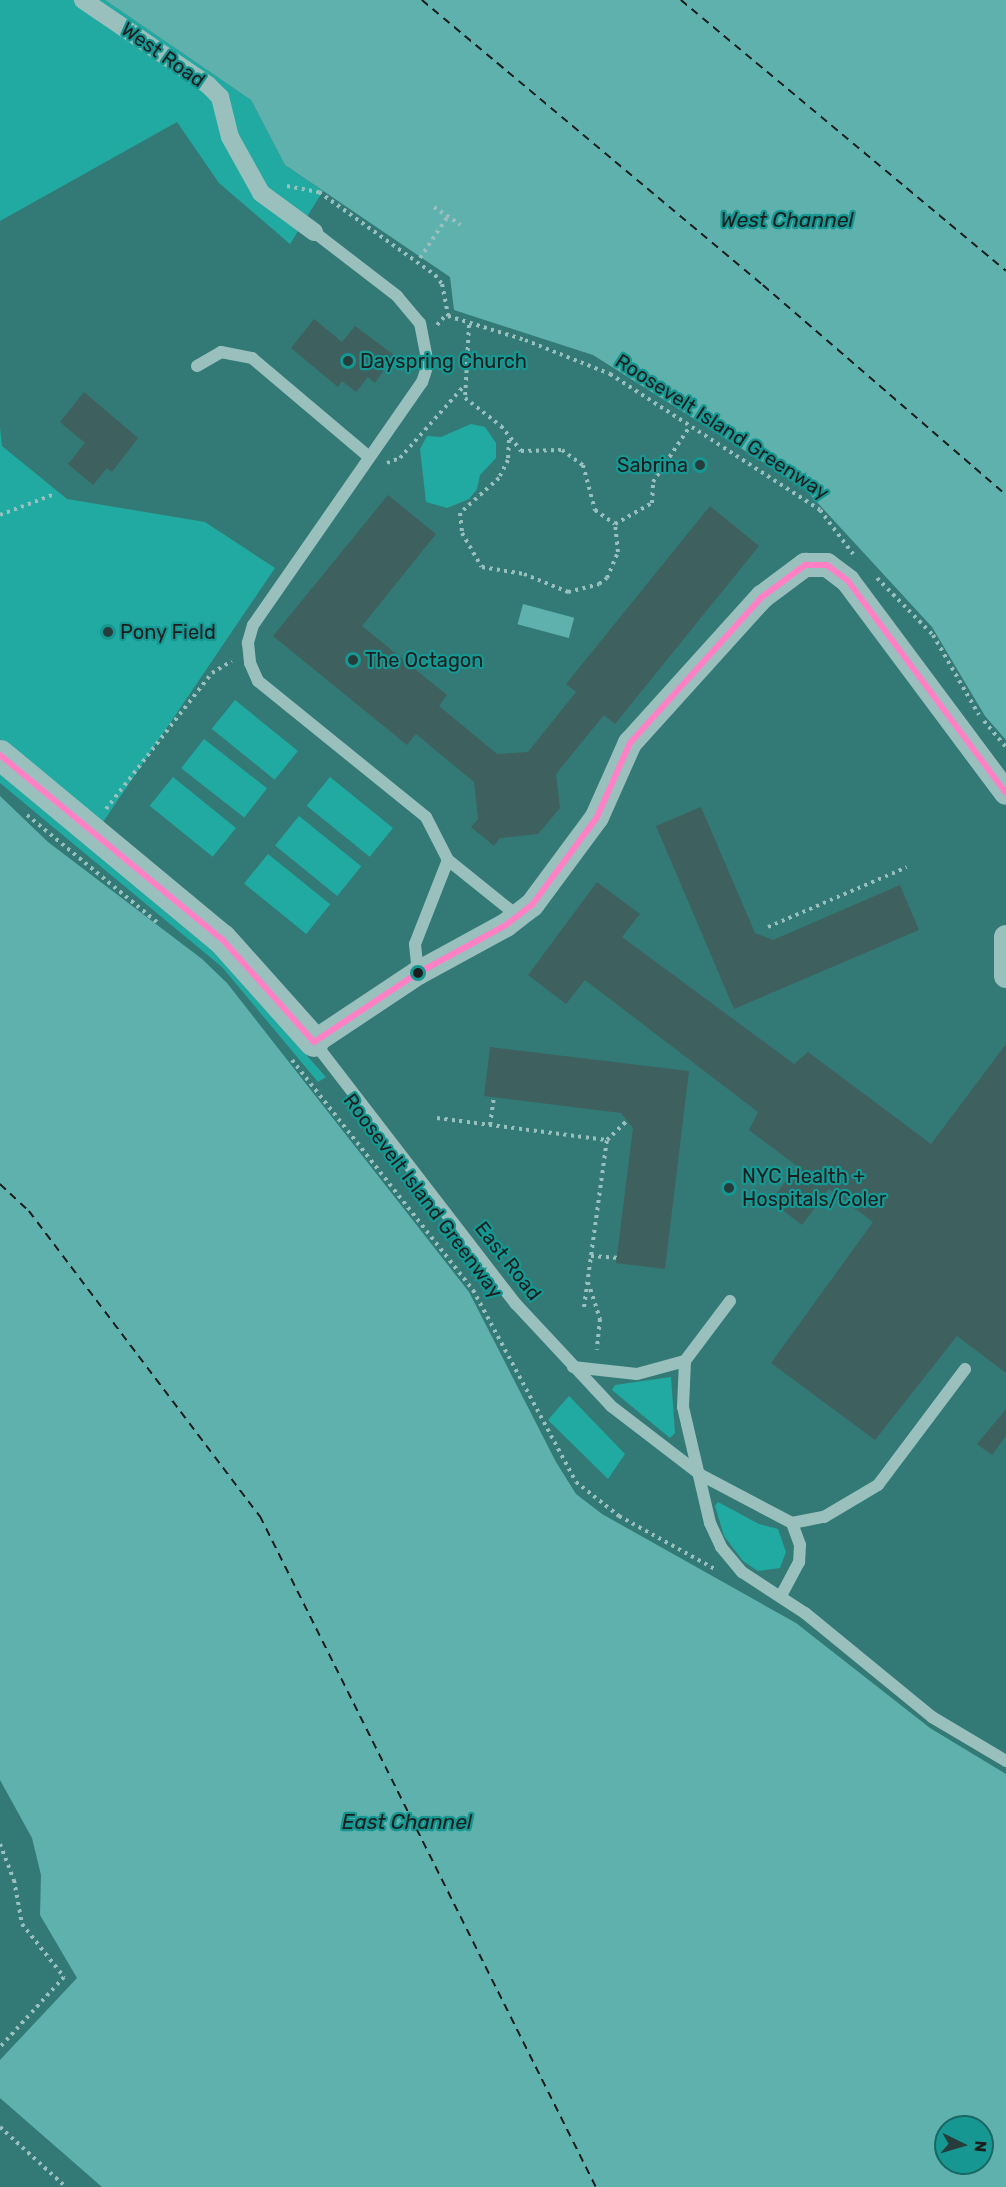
<!DOCTYPE html>
<style>
body{margin:0}
#map{position:relative;width:1006px;height:2187px;overflow:hidden;background:#337a77;font-family:Rubik,sans-serif}
div>[style]{position:absolute}
.green>*{inset:0;background:#21aaa1;transform-origin:0 0}
.water>*{inset:0;background:#5eb1ad;transform-origin:0 0}
.ferry>*{height:1.5px;margin-top:-0.75px;transform-origin:0;background:repeating-linear-gradient(90deg,#191d1c 0 8px,transparent 0 14px)}
.building>*{inset:0;background:#3e605e}
.path>*{height:4px;margin-top:-2px;transform-origin:0;background:repeating-linear-gradient(90deg,#9ac0be 0 3px,transparent 0 7.5px)}
.service>*{height:12px;margin:-6px;padding:0 6px;transform-origin:6px;border-radius:6px;background:#9ac0be}
.pedestrian>*{height:18px;margin:-9px;padding:0 9px;transform-origin:9px;border-radius:9px;background:#9ac0be}
.minor>*{height:24px;margin:-12px;padding:0 12px;transform-origin:12px;border-radius:12px;background:#9ac0be}
.tertiary>*{height:30px;margin:-15px;padding:0 15px;transform-origin:15px;border-radius:15px;background:#9ac0be}
.bus-1>*{height:6px;margin:-3px;padding:0 3px;transform-origin:3px;border-radius:3px;background:#ff80c5}
.dots>*{width:16px;height:16px;translate:-50% -50%;box-sizing:border-box;border:3px solid #169792;border-radius:50%}
span{translate:-50% -50%;white-space:nowrap;text-align:center;line-height:1.15;-webkit-text-stroke:4.5px #169792;paint-order:stroke}
.street-label{font-size:20px;color:#1d1d1d}
.poi-label{font-size:20px;color:#1d1d1d}
.left{translate:0 -50%;text-align:left}
.right{translate:-100% -50%;text-align:right}
.water-label{font-size:21px;color:#191d1c;font-style:italic}
.north{position:absolute;left:934px;top:2115px;width:60px;height:60px;box-sizing:border-box;background:#169792;border:2px solid #196663;border-radius:50%;rotate:95deg;font-size:16px;font-weight:700;line-height:24px;text-align:center;color:#1d1d1d}
.north::after{content:'';display:block;margin:auto;width:21px;height:27px;background:#253e3c;clip-path:polygon(50% 0,100% 100%,50% 72%,0 100%)}
</style>
<div id="map">
<div class="green">
<i style="clip-path:polygon(0 0,105px 0,251px 100px,285px 165px,323px 191px,290px 244px,219px 183px,177px 122px,0 221px)"></i>
<i style="clip-path:polygon(471px 424px,485px 427px,496px 443px,496px 458px,480px 475px,477px 489px,469px 499px,447px 508px,426px 502px,420px 449px,427px 436px,441px 437px)"></i>
<i style="clip-path:polygon(0 427px,2px 446px,67px 499px,205px 522px,275px 568px,99px 828px,0 739px)"></i>
<i style="left:235px;top:700px;width:81px;height:37px;rotate:39deg"></i>
<i style="left:204px;top:739px;width:80px;height:37px;rotate:38deg"></i>
<i style="clip-path:polygon(0 773px,199px 935px,326px 1077px,318px 1082px,222px 967px,0 783px)"></i>
<i style="left:173px;top:777px;width:81px;height:37px;rotate:39deg"></i>
<i style="left:330px;top:777px;width:81px;height:37px;rotate:39deg"></i>
<i style="left:299px;top:816px;width:80px;height:38px;rotate:39deg"></i>
<i style="left:268px;top:854px;width:80px;height:38px;rotate:39deg"></i>
<i style="clip-path:polygon(671px 1377px,675px 1433px,670px 1438px,612px 1390px,615px 1385px)"></i>
<i style="clip-path:polygon(569px 1396px,625px 1454px,608px 1479px,548px 1420px)"></i>
<i style="clip-path:polygon(718px 1502px,759px 1524px,778px 1529px,786px 1552px,780px 1568px,758px 1571px,743px 1561px,724px 1536px,715px 1506px)"></i>
</div>
<div class="water">
<i style="clip-path:polygon(105px 0,1006px 0,1006px 740px,985px 716px,932px 627px,804px 488px,593px 355px,454px 310px,450px 277px,285px 165px,251px 100px)"></i>
<i style="left:523px;top:604px;width:53px;height:21px;rotate:15deg"></i>
<i style="clip-path:polygon(evenodd,0 796px,48px 842px,202px 959px,227px 983px,469px 1292px,556px 1462px,576px 1494px,602px 1514px,796px 1623px,930px 1728px,1006px 1774px,1006px 2187px,102px 2187px,0 2098px,0 2060px,77px 1978px,40px 1915px,41px 1875px,32px 1838px,0 1780px,0 796px,946px 2127px,982px 2127px,982px 2163px,946px 2163px,946px 2127px)"></i>
</div>
<div class="ferry">
<i style="left:422px;top:0;width:444px;rotate:39.9deg"></i>
<i style="left:763px;top:285px;width:321px;rotate:40.8deg"></i>
<i style="left:681px;top:0;width:423px;rotate:39.8deg"></i>
<i style="left:0;top:1184px;width:40px;rotate:43deg"></i>
<i style="left:29px;top:1211px;width:383px;rotate:52.9deg"></i>
<i style="left:260px;top:1516px;width:750px;rotate:63.4deg"></i>
</div>
<div class="building">
<i style="clip-path:polygon(314px 319px,342px 342px,355px 326px,394px 355px,375px 383px,368px 377px,356px 392px,342px 381px,338px 387px,291px 348px)"></i>
<i style="clip-path:polygon(84px 392px,138px 438px,112px 472px,107px 468px,93px 485px,68px 464px,85px 443px,60px 422px)"></i>
<i style="clip-path:polygon(388px 495px,436px 534px,362px 626px,447px 695px,439px 706px,497px 754px,528px 752px,576px 692px,566px 684px,710px 506px,759px 546px,615px 724px,604px 715px,556px 774px,560px 808px,538px 834px,500px 838px,494px 846px,471px 827px,478px 819px,474px 782px,416px 734px,407px 745px,273px 636px)"></i>
<i style="clip-path:polygon(701px 807px,755px 933px,773px 940px,900px 885px,919px 930px,734px 1009px,656px 826px)"></i>
<i style="clip-path:polygon(597px 882px,640px 914px,622px 937px,794px 1064px,808px 1052px,931px 1144px,1006px 1044px,1006px 1373px,957px 1336px,875px 1440px,771px 1363px,873px 1222px,829px 1189px,802px 1225px,771px 1201px,797px 1166px,749px 1130px,758px 1112px,585px 980px,566px 1004px,528px 975px)"></i>
<i style="clip-path:polygon(490px 1047px,689px 1071px,665px 1269px,616px 1263px,633px 1128px,621px 1113px,484px 1096px)"></i>
<i style="clip-path:polygon(1006px 1409px,1006px 1436px,992px 1455px,977px 1444px)"></i>
</div>
<div class="path">
<i style="left:287px;top:186px;width:33px;rotate:11deg"></i>
<i style="left:319px;top:192px;width:143px;rotate:35.6deg"></i>
<i style="left:435px;top:275px;width:11px;rotate:52deg"></i>
<i style="left:442px;top:284px;width:33px;rotate:79deg"></i>
<i style="left:448px;top:316px;width:81px;rotate:17.3deg"></i>
<i style="left:525px;top:340px;width:92px;rotate:21.8deg"></i>
<i style="left:610px;top:374px;width:250px;rotate:32.9deg"></i>
<i style="left:820px;top:510px;width:55px;rotate:53.1deg"></i>
<i style="left:434px;top:207px;width:32px;rotate:34deg"></i>
<i style="left:420px;top:258px;width:50px;rotate:-56.3deg"></i>
<i style="left:437px;top:325px;width:15px;rotate:-48deg"></i>
<i style="left:469px;top:325px;width:73px;rotate:93.1deg"></i>
<i style="left:465px;top:398px;width:46px;rotate:37.9deg"></i>
<i style="left:501px;top:426px;width:32px;rotate:51deg"></i>
<i style="left:521px;top:451px;width:41px;rotate:-1.4deg"></i>
<i style="left:562px;top:450px;width:26px;rotate:36deg"></i>
<i style="left:583px;top:465px;width:47px;rotate:75.1deg"></i>
<i style="left:595px;top:510px;width:24px;rotate:35deg"></i>
<i style="left:615px;top:524px;width:43px;rotate:-29.6deg"></i>
<i style="left:652px;top:503px;width:21px;rotate:-87deg"></i>
<i style="left:653px;top:482px;width:67px;rotate:-56.5deg"></i>
<i style="left:509px;top:440px;width:20px;rotate:93deg"></i>
<i style="left:508px;top:460px;width:20px;rotate:117deg"></i>
<i style="left:499px;top:478px;width:52px;rotate:138.1deg"></i>
<i style="left:460px;top:513px;width:20px;rotate:84deg"></i>
<i style="left:462px;top:533px;width:39px;rotate:60deg"></i>
<i style="left:482px;top:567px;width:43px;rotate:9.5deg"></i>
<i style="left:524px;top:574px;width:48px;rotate:22.2deg"></i>
<i style="left:568px;top:592px;width:32px;rotate:-14deg"></i>
<i style="left:599px;top:584px;width:10px;rotate:-37deg"></i>
<i style="left:607px;top:578px;width:28px;rotate:-67deg"></i>
<i style="left:618px;top:552px;width:28px;rotate:-96deg"></i>
<i style="left:387px;top:463px;width:14px;rotate:-21deg"></i>
<i style="left:400px;top:458px;width:95px;rotate:-48.4deg"></i>
<i style="left:0;top:515px;width:59px;rotate:-20.9deg"></i>
<i style="left:877px;top:578px;width:80px;rotate:45.5deg"></i>
<i style="left:933px;top:635px;width:92px;rotate:60.1deg"></i>
<i style="left:984px;top:721px;width:34px;rotate:50deg"></i>
<i style="left:106px;top:809px;width:172px;rotate:-52.1deg"></i>
<i style="left:212px;top:673px;width:23px;rotate:-31deg"></i>
<i style="left:27px;top:815px;width:170px;rotate:39.5deg"></i>
<i style="left:768px;top:927px;width:151px;rotate:-23.3deg"></i>
<i style="left:292px;top:1060px;width:293px;rotate:51.8deg"></i>
<i style="left:473px;top:1290px;width:218px;rotate:61.8deg"></i>
<i style="left:576px;top:1482px;width:55px;rotate:38.3deg"></i>
<i style="left:619px;top:1516px;width:110px;rotate:28.9deg"></i>
<i style="left:437px;top:1118px;width:171px;rotate:7.4deg"></i>
<i style="left:490px;top:1125px;width:28px;rotate:-82deg"></i>
<i style="left:591px;top:1256px;width:26px;rotate:4deg"></i>
<i style="left:588px;top:1282px;width:39px;rotate:72deg"></i>
<i style="left:600px;top:1319px;width:31px;rotate:96deg"></i>
<i style="left:584px;top:1307px;width:169px;rotate:-82.2deg"></i>
<i style="left:607px;top:1140px;width:28px;rotate:-44deg"></i>
<i style="left:0;top:1844px;width:39px;rotate:69deg"></i>
<i style="left:14px;top:1880px;width:45px;rotate:79.7deg"></i>
<i style="left:22px;top:1924px;width:68px;rotate:51.6deg"></i>
<i style="left:64px;top:1977px;width:95px;rotate:132.4deg"></i>
<i style="left:0;top:2127px;width:89px;rotate:42.3deg"></i>
</div>
<div class="service">
<i style="left:314px;top:232px;width:105px;rotate:37.6deg"></i>
<i style="left:397px;top:296px;width:35px;rotate:50deg"></i>
<i style="left:420px;top:323px;width:42px;rotate:79deg"></i>
<i style="left:428px;top:364px;width:19px;rotate:108deg"></i>
<i style="left:422px;top:382px;width:296px;rotate:124.8deg"></i>
<i style="left:253px;top:625px;width:19px;rotate:106deg"></i>
<i style="left:248px;top:643px;width:20px;rotate:84deg"></i>
<i style="left:250px;top:663px;width:20px;rotate:66deg"></i>
<i style="left:258px;top:681px;width:216px;rotate:39deg"></i>
<i style="left:426px;top:817px;width:48px;rotate:62.9deg"></i>
<i style="left:448px;top:860px;width:91px;rotate:38.8deg"></i>
<i style="left:197px;top:366px;width:28px;rotate:-30deg"></i>
<i style="left:221px;top:352px;width:32px;rotate:11deg"></i>
<i style="left:252px;top:358px;width:152px;rotate:40.2deg"></i>
<i style="left:418px;top:973px;width:29px;rotate:-96deg"></i>
<i style="left:415px;top:944px;width:90px;rotate:-68.6deg"></i>
<i style="left:314px;top:1042px;width:331px;rotate:52.4deg"></i>
<i style="left:516px;top:1304px;width:139px;rotate:47deg"></i>
<i style="left:611px;top:1406px;width:113px;rotate:37.5deg"></i>
<i style="left:701px;top:1475px;width:103px;rotate:27.8deg"></i>
<i style="left:792px;top:1523px;width:23px;rotate:70deg"></i>
<i style="left:800px;top:1545px;width:17px;rotate:93deg"></i>
<i style="left:799px;top:1562px;width:38px;rotate:118deg"></i>
<i style="left:730px;top:1301px;width:75px;rotate:126.9deg"></i>
<i style="left:685px;top:1361px;width:46px;rotate:92.5deg"></i>
<i style="left:683px;top:1407px;width:119px;rotate:76.9deg"></i>
<i style="left:710px;top:1523px;width:26px;rotate:65deg"></i>
<i style="left:721px;top:1547px;width:33px;rotate:50deg"></i>
<i style="left:742px;top:1572px;width:75px;rotate:33.1deg"></i>
<i style="left:805px;top:1613px;width:164px;rotate:39.3deg"></i>
<i style="left:932px;top:1717px;width:86px;rotate:30.7deg"></i>
<i style="left:573px;top:1367px;width:64px;rotate:6.2deg"></i>
<i style="left:637px;top:1374px;width:50px;rotate:-15.2deg"></i>
<i style="left:792px;top:1523px;width:33px;rotate:-11deg"></i>
<i style="left:824px;top:1517px;width:63px;rotate:-30.7deg"></i>
<i style="left:878px;top:1485px;width:145px;rotate:-53.1deg"></i>
</div>
<div class="pedestrian">
<i style="left:83px;top:0;width:151px;rotate:34.2deg"></i>
<i style="left:208px;top:85px;width:17px;rotate:45deg"></i>
<i style="left:220px;top:97px;width:41px;rotate:76deg"></i>
<i style="left:230px;top:137px;width:64px;rotate:61deg"></i>
<i style="left:261px;top:193px;width:66px;rotate:36.3deg"></i>
</div>
<div class="minor">
<i style="left:1006px;top:937px;width:39px;rotate:90deg"></i>
<i style="left:314px;top:1042px;width:125px;rotate:-33.6deg"></i>
<i style="left:418px;top:973px;width:100px;rotate:-28.6deg"></i>
<i style="left:506px;top:925px;width:33px;rotate:-38deg"></i>
<i style="left:532px;top:905px;width:109px;rotate:-53.5deg"></i>
<i style="left:597px;top:817px;width:81px;rotate:-66deg"></i>
<i style="left:630px;top:743px;width:197px;rotate:-47.9deg"></i>
<i style="left:762px;top:597px;width:54px;rotate:-36.7deg"></i>
<i style="left:805px;top:565px;width:22px"></i>
<i style="left:827px;top:565px;width:26px;rotate:37deg"></i>
<i style="left:848px;top:581px;width:264px;rotate:53.3deg"></i>
</div>
<div class="tertiary">
<i style="left:0;top:755px;width:288px;rotate:39.7deg"></i>
<i style="left:222px;top:939px;width:138px;rotate:48.2deg"></i>
</div>
<div class="bus-1">
<i style="left:0;top:755px;width:288px;rotate:39.7deg"></i>
<i style="left:222px;top:939px;width:138px;rotate:48.2deg"></i>
<i style="left:314px;top:1042px;width:125px;rotate:-33.6deg"></i>
<i style="left:418px;top:973px;width:100px;rotate:-28.6deg"></i>
<i style="left:506px;top:925px;width:33px;rotate:-38deg"></i>
<i style="left:532px;top:905px;width:109px;rotate:-53.5deg"></i>
<i style="left:597px;top:817px;width:81px;rotate:-66deg"></i>
<i style="left:630px;top:743px;width:197px;rotate:-47.9deg"></i>
<i style="left:762px;top:597px;width:54px;rotate:-36.7deg"></i>
<i style="left:805px;top:565px;width:22px"></i>
<i style="left:827px;top:565px;width:26px;rotate:37deg"></i>
<i style="left:848px;top:581px;width:264px;rotate:53.3deg"></i>
</div>
<div class="dots">
<i style="left:348px;top:361px;background:#253e3c"></i>
<i style="left:700px;top:465px;background:#253e3c"></i>
<i style="left:108px;top:632px;background:#253e3c"></i>
<i style="left:353px;top:660px;background:#253e3c"></i>
<i style="left:418px;top:973px;background:#1d1d1d"></i>
<i style="left:729px;top:1188px;background:#253e3c"></i>
</div>
<div class="street-label">
<span style="left:163px;top:55px;rotate:35deg">West Road</span>
<span style="left:722px;top:427px;rotate:33deg">Roosevelt Island Greenway</span>
<span style="left:423px;top:1196px;rotate:53deg">Roosevelt Island Greenway</span>
<span style="left:508px;top:1261px;rotate:52deg">East Road</span>
</div>
<div class="poi-label">
<span class="left" style="left:360px;top:361px">Dayspring Church</span>
<span class="right" style="left:688px;top:465px">Sabrina</span>
<span class="left" style="left:120px;top:632px">Pony Field</span>
<span class="left" style="left:365px;top:660px">The Octagon</span>
<span class="left" style="left:742px;top:1188px">NYC Health +<br>Hospitals/Coler</span>
</div>
<div class="water-label">
<span style="left:787px;top:220px">West Channel</span>
<span style="left:407px;top:1822px">East Channel</span>
</div>
<div class="north">N</div>
</div>
